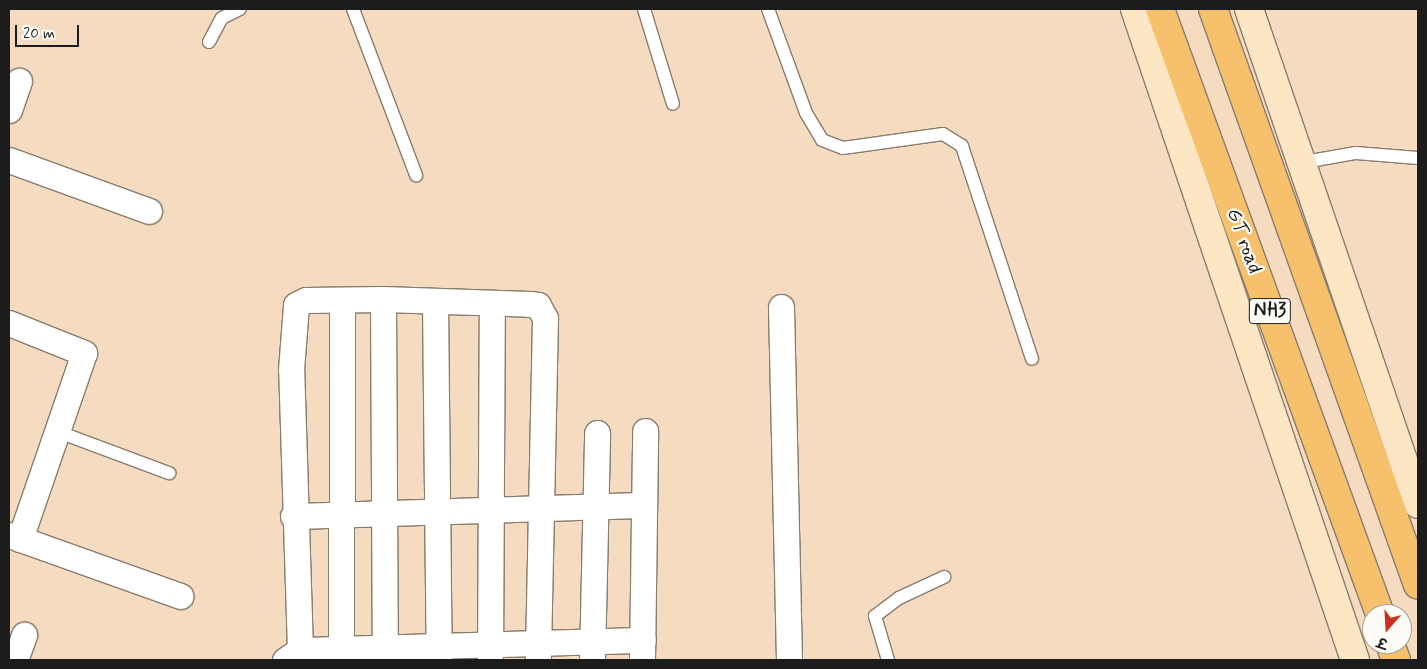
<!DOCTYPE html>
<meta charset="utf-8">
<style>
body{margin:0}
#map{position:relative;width:1427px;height:669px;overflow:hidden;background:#f5dbbf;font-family:Mynerve,"Playpen Sans Deva",sans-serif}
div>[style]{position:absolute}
.roads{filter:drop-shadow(1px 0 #887c6e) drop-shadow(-1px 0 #887c6e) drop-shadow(0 1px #887c6e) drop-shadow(0 -1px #887c6e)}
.service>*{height:12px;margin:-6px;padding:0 6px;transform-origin:6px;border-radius:6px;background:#fff}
.minor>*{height:25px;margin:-12.5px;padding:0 12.5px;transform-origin:12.5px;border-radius:12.5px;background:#fff}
.secondary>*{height:28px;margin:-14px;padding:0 14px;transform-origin:14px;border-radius:14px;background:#fce6c4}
.trunk>*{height:28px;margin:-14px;padding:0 14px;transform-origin:14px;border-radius:14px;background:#f7c06c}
span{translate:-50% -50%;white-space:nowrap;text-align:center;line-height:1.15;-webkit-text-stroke:4.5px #fdfcf7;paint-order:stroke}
.shield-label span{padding:1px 4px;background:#fdfcf7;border:1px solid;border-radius:4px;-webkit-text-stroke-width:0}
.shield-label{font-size:19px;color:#1c1c1c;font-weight:700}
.street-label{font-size:20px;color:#1c1c1c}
.frame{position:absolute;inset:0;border:10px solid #1c1c1c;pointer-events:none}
.north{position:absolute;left:1362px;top:604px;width:50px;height:50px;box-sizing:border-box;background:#fdfcf7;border:1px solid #a3a29f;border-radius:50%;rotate:199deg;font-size:14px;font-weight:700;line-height:20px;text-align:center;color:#1c1c1c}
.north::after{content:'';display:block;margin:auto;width:18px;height:22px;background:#c8321e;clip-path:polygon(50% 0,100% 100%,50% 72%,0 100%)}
.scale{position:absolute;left:15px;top:25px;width:64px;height:22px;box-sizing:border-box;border:2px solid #1c1c1c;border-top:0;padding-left:6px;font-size:15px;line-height:18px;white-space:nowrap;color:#1c1c1c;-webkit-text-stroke:4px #fdfcf7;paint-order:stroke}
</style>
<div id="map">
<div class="roads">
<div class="service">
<i style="left:353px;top:9px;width:178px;rotate:69.2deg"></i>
<i style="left:644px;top:9px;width:99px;rotate:73deg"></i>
<i style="left:768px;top:9px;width:111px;rotate:69.9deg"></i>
<i style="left:806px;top:113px;width:31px;rotate:59deg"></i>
<i style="left:822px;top:140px;width:22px;rotate:21deg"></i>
<i style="left:843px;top:148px;width:101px;rotate:-8deg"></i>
<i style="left:943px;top:134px;width:22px;rotate:32deg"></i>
<i style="left:962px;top:146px;width:224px;rotate:71.8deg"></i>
<i style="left:209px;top:42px;width:27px;rotate:-62deg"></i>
<i style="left:222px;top:18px;width:20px;rotate:-27deg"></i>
<i style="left:1299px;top:163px;width:58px;rotate:-10deg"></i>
<i style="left:1356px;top:153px;width:62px;rotate:4.6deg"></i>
<i style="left:56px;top:431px;width:121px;rotate:20.4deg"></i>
<i style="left:888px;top:660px;width:46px;rotate:-106.5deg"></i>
<i style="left:875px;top:616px;width:30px;rotate:-37deg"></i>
<i style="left:899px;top:598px;width:50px;rotate:-25deg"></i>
</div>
<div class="minor">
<i style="left:9px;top:110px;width:31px;rotate:-71deg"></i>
<i style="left:9px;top:160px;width:149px;rotate:20deg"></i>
<i style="left:383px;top:299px;width:361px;rotate:89.7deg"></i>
<i style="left:435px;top:302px;width:358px;rotate:89.4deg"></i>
<i style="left:781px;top:307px;width:353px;rotate:88.7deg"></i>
<i style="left:9px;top:323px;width:81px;rotate:21.8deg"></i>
<i style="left:84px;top:353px;width:197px;rotate:109deg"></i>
<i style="left:293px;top:516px;width:350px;rotate:-1.8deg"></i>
<i style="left:9px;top:535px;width:182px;rotate:19.6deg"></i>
<i style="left:300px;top:650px;width:280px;rotate:-91.8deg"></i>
<i style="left:291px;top:370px;width:65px;rotate:-85.6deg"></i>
<i style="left:296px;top:305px;width:11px;rotate:-27deg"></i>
<i style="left:306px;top:300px;width:77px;rotate:-0.7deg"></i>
<i style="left:383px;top:299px;width:147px;rotate:1.9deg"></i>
<i style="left:530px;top:304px;width:8px;rotate:7deg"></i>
<i style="left:538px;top:305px;width:15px;rotate:62deg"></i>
<i style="left:545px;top:318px;width:342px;rotate:91.2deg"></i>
<i style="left:15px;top:660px;width:27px;rotate:-70deg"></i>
<i style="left:285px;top:660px;width:18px;rotate:-34deg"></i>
<i style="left:300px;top:650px;width:343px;rotate:-1.7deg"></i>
<i style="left:341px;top:660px;width:360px;rotate:-89.8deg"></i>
<i style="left:490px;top:660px;width:354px;rotate:-89.7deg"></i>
<i style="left:592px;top:660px;width:227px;rotate:-88.7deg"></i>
<i style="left:642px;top:660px;width:229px;rotate:-89.2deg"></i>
</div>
<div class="secondary">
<i style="left:1135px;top:9px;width:687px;rotate:71.33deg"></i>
<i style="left:1249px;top:9px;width:523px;rotate:71.15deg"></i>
</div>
<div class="trunk">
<i style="left:1160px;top:9px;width:644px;rotate:70.02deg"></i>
<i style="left:1213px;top:9px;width:611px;rotate:70.41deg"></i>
<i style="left:1390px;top:644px;width:17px;rotate:69deg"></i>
</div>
</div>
<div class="shield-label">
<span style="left:1270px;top:311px">NH3</span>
</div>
<div class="street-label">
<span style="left:1244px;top:241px;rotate:70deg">GT road</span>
</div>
<div class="frame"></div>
<div class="north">उ</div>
<div class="scale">20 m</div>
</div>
